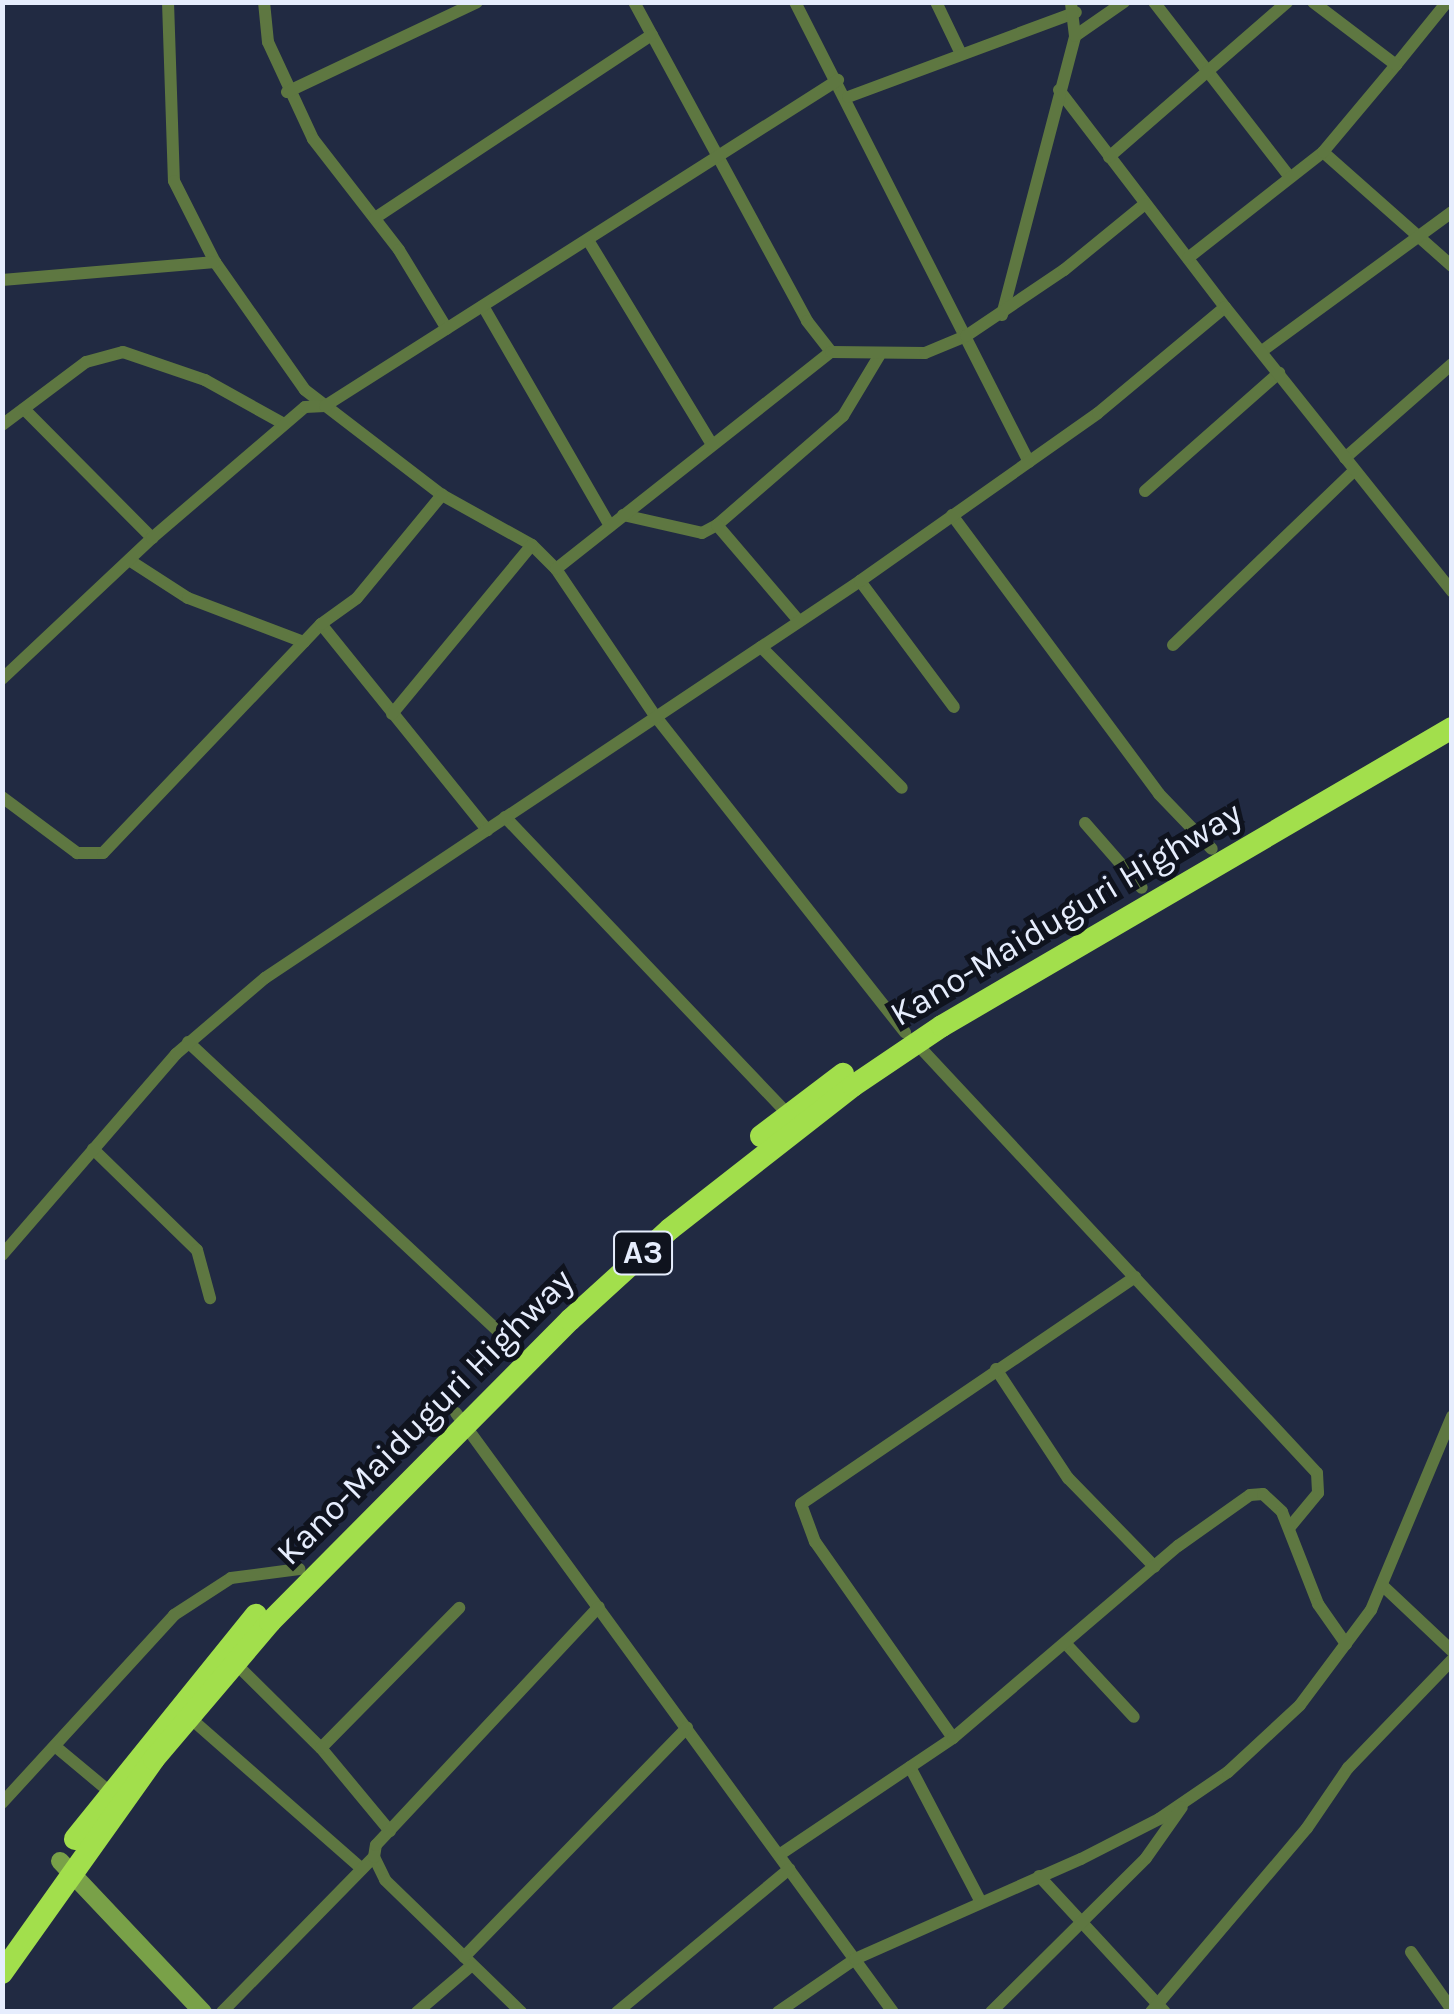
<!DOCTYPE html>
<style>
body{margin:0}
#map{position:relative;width:1454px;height:2014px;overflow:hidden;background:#212a42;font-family:Karla,sans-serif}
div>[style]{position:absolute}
.street>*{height:12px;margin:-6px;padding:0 6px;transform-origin:6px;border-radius:6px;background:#5e7741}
.secondary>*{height:18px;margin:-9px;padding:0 9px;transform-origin:9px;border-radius:9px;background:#79a148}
.highway>*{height:22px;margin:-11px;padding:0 11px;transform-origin:11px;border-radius:11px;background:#a2df4c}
span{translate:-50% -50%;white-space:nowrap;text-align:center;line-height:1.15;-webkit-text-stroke:10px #0f131e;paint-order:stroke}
.shield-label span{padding:2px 8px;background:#0f131e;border:2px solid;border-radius:8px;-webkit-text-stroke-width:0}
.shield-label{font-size:32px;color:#e6edfd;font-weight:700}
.street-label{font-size:35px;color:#e6edfd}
.frame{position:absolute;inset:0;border:5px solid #e6edfd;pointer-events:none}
</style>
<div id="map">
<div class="street">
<i style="left:168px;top:2px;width:179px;rotate:88.1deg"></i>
<i style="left:174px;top:181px;width:91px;rotate:63.2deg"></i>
<i style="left:215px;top:262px;width:156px;rotate:54.9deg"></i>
<i style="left:305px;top:390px;width:173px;rotate:37.5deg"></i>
<i style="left:442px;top:495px;width:103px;rotate:29.1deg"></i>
<i style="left:532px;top:545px;width:34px;rotate:45deg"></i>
<i style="left:556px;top:569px;width:179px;rotate:56deg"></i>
<i style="left:656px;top:717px;width:402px;rotate:51.7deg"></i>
<i style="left:264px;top:2px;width:40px;rotate:84.3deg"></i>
<i style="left:268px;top:42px;width:107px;rotate:65.1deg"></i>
<i style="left:313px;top:139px;width:140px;rotate:52.2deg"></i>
<i style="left:399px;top:250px;width:92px;rotate:58.7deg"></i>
<i style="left:634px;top:2px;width:363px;rotate:61.5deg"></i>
<i style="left:807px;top:321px;width:39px;rotate:52deg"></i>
<i style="left:795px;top:2px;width:516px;rotate:63.04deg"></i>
<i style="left:936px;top:2px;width:58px;rotate:64.3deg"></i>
<i style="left:1154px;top:2px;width:220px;rotate:52.2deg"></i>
<i style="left:1075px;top:36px;width:60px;rotate:-34.8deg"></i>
<i style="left:1396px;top:65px;width:81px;rotate:-51deg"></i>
<i style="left:1059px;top:90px;width:273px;rotate:52.6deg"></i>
<i style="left:287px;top:92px;width:210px;rotate:-25.3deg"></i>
<i style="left:848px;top:97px;width:243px;rotate:-20.4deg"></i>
<i style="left:1323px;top:152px;width:172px;rotate:41.5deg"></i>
<i style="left:1109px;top:157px;width:236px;rotate:-41deg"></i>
<i style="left:375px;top:218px;width:332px;rotate:-33.5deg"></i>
<i style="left:588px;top:240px;width:237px;rotate:58.8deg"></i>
<i style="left:1188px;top:258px;width:172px;rotate:-38.1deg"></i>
<i style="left:1323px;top:152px;width:114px;rotate:-50deg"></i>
<i style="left:1396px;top:65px;width:104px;rotate:-142.8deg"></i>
<i style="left:2px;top:280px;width:214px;rotate:-4.8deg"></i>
<i style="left:483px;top:306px;width:254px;rotate:60deg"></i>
<i style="left:1002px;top:315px;width:288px;rotate:-75.3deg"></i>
<i style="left:1075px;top:36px;width:34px;rotate:-97deg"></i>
<i style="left:1262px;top:351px;width:235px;rotate:-36.2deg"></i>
<i style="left:24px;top:409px;width:182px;rotate:45.2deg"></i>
<i style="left:2px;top:425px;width:105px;rotate:-36.9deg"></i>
<i style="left:86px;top:362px;width:38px;rotate:-15deg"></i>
<i style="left:123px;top:352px;width:87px;rotate:18.9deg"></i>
<i style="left:205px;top:380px;width:90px;rotate:29.1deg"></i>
<i style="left:1345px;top:458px;width:142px;rotate:-41.3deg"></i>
<i style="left:1145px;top:491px;width:179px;rotate:-41.4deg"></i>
<i style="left:623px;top:515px;width:81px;rotate:12.8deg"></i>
<i style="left:702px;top:533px;width:17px;rotate:-28deg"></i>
<i style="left:717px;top:525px;width:167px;rotate:-40.9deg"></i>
<i style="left:843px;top:416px;width:70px;rotate:-59deg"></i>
<i style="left:952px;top:515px;width:347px;rotate:53.4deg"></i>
<i style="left:1159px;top:794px;width:76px;rotate:46.1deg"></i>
<i style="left:717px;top:525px;width:126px;rotate:49.5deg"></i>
<i style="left:129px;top:560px;width:70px;rotate:32.8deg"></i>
<i style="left:188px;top:598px;width:124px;rotate:20.8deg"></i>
<i style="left:556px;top:569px;width:350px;rotate:-38.3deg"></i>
<i style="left:831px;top:352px;width:94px;rotate:0.6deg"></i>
<i style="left:925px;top:353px;width:44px;rotate:-22.5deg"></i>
<i style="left:966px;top:336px;width:118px;rotate:-34deg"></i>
<i style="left:1064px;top:270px;width:104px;rotate:-39.2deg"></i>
<i style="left:860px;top:581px;width:157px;rotate:53.3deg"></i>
<i style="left:321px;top:624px;width:265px;rotate:51.1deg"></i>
<i style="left:1173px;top:645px;width:252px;rotate:-43.9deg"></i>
<i style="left:761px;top:647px;width:199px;rotate:45deg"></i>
<i style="left:2px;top:679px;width:206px;rotate:-43.2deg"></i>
<i style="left:152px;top:538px;width:201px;rotate:-40.6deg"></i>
<i style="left:305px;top:407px;width:20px;rotate:-3deg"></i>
<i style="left:325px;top:406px;width:608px;rotate:-32.44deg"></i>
<i style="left:392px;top:714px;width:219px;rotate:-50.4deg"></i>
<i style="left:2px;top:797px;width:94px;rotate:36.7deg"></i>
<i style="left:77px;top:853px;width:26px"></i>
<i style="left:103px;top:853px;width:316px;rotate:-46.4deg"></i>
<i style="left:321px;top:624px;width:44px;rotate:-35.8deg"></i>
<i style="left:357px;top:598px;width:134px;rotate:-50.5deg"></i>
<i style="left:505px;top:817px;width:412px;rotate:46.4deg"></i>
<i style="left:1085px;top:823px;width:86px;rotate:48.8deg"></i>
<i style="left:188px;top:1042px;width:451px;rotate:43deg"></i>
<i style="left:916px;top:1043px;width:588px;rotate:47deg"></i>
<i style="left:1317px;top:1473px;width:20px;rotate:87deg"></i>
<i style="left:1318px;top:1493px;width:45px;rotate:129.6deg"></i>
<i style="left:93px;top:1149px;width:145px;rotate:44.2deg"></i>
<i style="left:197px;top:1250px;width:50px;rotate:74.8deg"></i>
<i style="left:2px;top:1255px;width:266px;rotate:-49.1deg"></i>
<i style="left:176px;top:1054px;width:117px;rotate:-40.5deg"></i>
<i style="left:265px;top:978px;width:715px;rotate:-33.71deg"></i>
<i style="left:860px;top:581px;width:291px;rotate:-35.2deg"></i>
<i style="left:1098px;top:413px;width:165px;rotate:-39.8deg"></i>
<i style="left:1225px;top:307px;width:364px;rotate:51.4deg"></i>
<i style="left:996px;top:1369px;width:131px;rotate:56.6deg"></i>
<i style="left:1068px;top:1478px;width:124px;rotate:45.7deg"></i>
<i style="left:456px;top:1413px;width:741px;rotate:53.89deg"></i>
<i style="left:1382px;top:1585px;width:96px;rotate:43.3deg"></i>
<i style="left:1067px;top:1645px;width:98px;rotate:47.1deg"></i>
<i style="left:235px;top:1663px;width:121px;rotate:44.7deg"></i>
<i style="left:321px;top:1748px;width:108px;rotate:50.3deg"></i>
<i style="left:189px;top:1717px;width:230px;rotate:41.3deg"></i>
<i style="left:953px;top:1738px;width:240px;rotate:-125.1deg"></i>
<i style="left:815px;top:1542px;width:40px;rotate:-110.2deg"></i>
<i style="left:801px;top:1504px;width:404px;rotate:-34.2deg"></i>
<i style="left:56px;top:1747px;width:70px;rotate:39.8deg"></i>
<i style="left:321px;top:1748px;width:197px;rotate:-45.4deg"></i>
<i style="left:910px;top:1767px;width:153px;rotate:62.3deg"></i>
<i style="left:2px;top:1803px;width:255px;rotate:-47.5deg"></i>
<i style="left:174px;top:1615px;width:68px;rotate:-33deg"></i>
<i style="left:231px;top:1578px;width:69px;rotate:-7.5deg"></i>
<i style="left:779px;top:1855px;width:210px;rotate:-33.9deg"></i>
<i style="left:953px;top:1738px;width:296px;rotate:-40.5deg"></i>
<i style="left:1178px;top:1546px;width:88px;rotate:-35.3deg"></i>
<i style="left:1250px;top:1495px;width:13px;rotate:-4deg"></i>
<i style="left:1263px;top:1494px;width:26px;rotate:43deg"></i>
<i style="left:1282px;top:1512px;width:99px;rotate:68.6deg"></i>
<i style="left:1318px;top:1604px;width:49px;rotate:55deg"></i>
<i style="left:374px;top:1857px;width:25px;rotate:64deg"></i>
<i style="left:385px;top:1880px;width:190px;rotate:44.1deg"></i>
<i style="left:1039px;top:1876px;width:185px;rotate:47.2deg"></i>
<i style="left:1411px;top:1952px;width:71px;rotate:54.7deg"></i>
<i style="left:464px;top:1957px;width:320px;rotate:-45.8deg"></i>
<i style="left:222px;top:2012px;width:217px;rotate:-45.6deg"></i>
<i style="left:374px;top:1857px;width:12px;rotate:-81deg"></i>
<i style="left:376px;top:1845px;width:326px;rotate:-46.9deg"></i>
<i style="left:417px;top:2012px;width:72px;rotate:-40.5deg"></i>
<i style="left:617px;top:2012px;width:224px;rotate:-39.7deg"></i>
<i style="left:778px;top:2012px;width:93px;rotate:-34.5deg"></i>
<i style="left:855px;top:1959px;width:247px;rotate:-23.9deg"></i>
<i style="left:1081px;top:1859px;width:88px;rotate:-27.1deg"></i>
<i style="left:1159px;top:1819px;width:83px;rotate:-34.3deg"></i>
<i style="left:1228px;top:1772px;width:98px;rotate:-42.9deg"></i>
<i style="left:1300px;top:1705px;width:119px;rotate:-53.2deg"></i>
<i style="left:1371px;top:1610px;width:210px;rotate:-67.3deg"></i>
<i style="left:991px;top:2012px;width:218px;rotate:-44.8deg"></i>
<i style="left:1146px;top:1858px;width:62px;rotate:-54.8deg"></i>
<i style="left:1151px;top:2012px;width:241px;rotate:-49.7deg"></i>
<i style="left:1307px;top:1828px;width:73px;rotate:-55.7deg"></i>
<i style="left:1348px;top:1768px;width:150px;rotate:-46.1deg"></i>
</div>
<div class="secondary">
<i style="left:60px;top:1861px;width:208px;rotate:46.6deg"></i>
</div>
<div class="highway">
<i style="left:761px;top:1136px;width:103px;rotate:-37.1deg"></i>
<i style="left:75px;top:1839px;width:288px;rotate:-51.1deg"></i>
<i style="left:2px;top:1973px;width:262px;rotate:-54.6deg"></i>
<i style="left:154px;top:1759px;width:180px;rotate:-49.7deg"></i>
<i style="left:270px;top:1622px;width:426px;rotate:-45.2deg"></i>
<i style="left:570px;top:1320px;width:135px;rotate:-42.3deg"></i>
<i style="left:670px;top:1229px;width:232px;rotate:-38deg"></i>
<i style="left:853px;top:1086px;width:107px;rotate:-34deg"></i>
<i style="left:942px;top:1026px;width:591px;rotate:-30.3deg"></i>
</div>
<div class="shield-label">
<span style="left:643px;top:1253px">A3</span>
</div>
<div class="street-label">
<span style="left:1066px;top:914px;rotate:-31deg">Kano-Maiduguri Highway</span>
<span style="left:425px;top:1417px;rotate:-45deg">Kano-Maiduguri Highway</span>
</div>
<div class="frame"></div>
</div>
